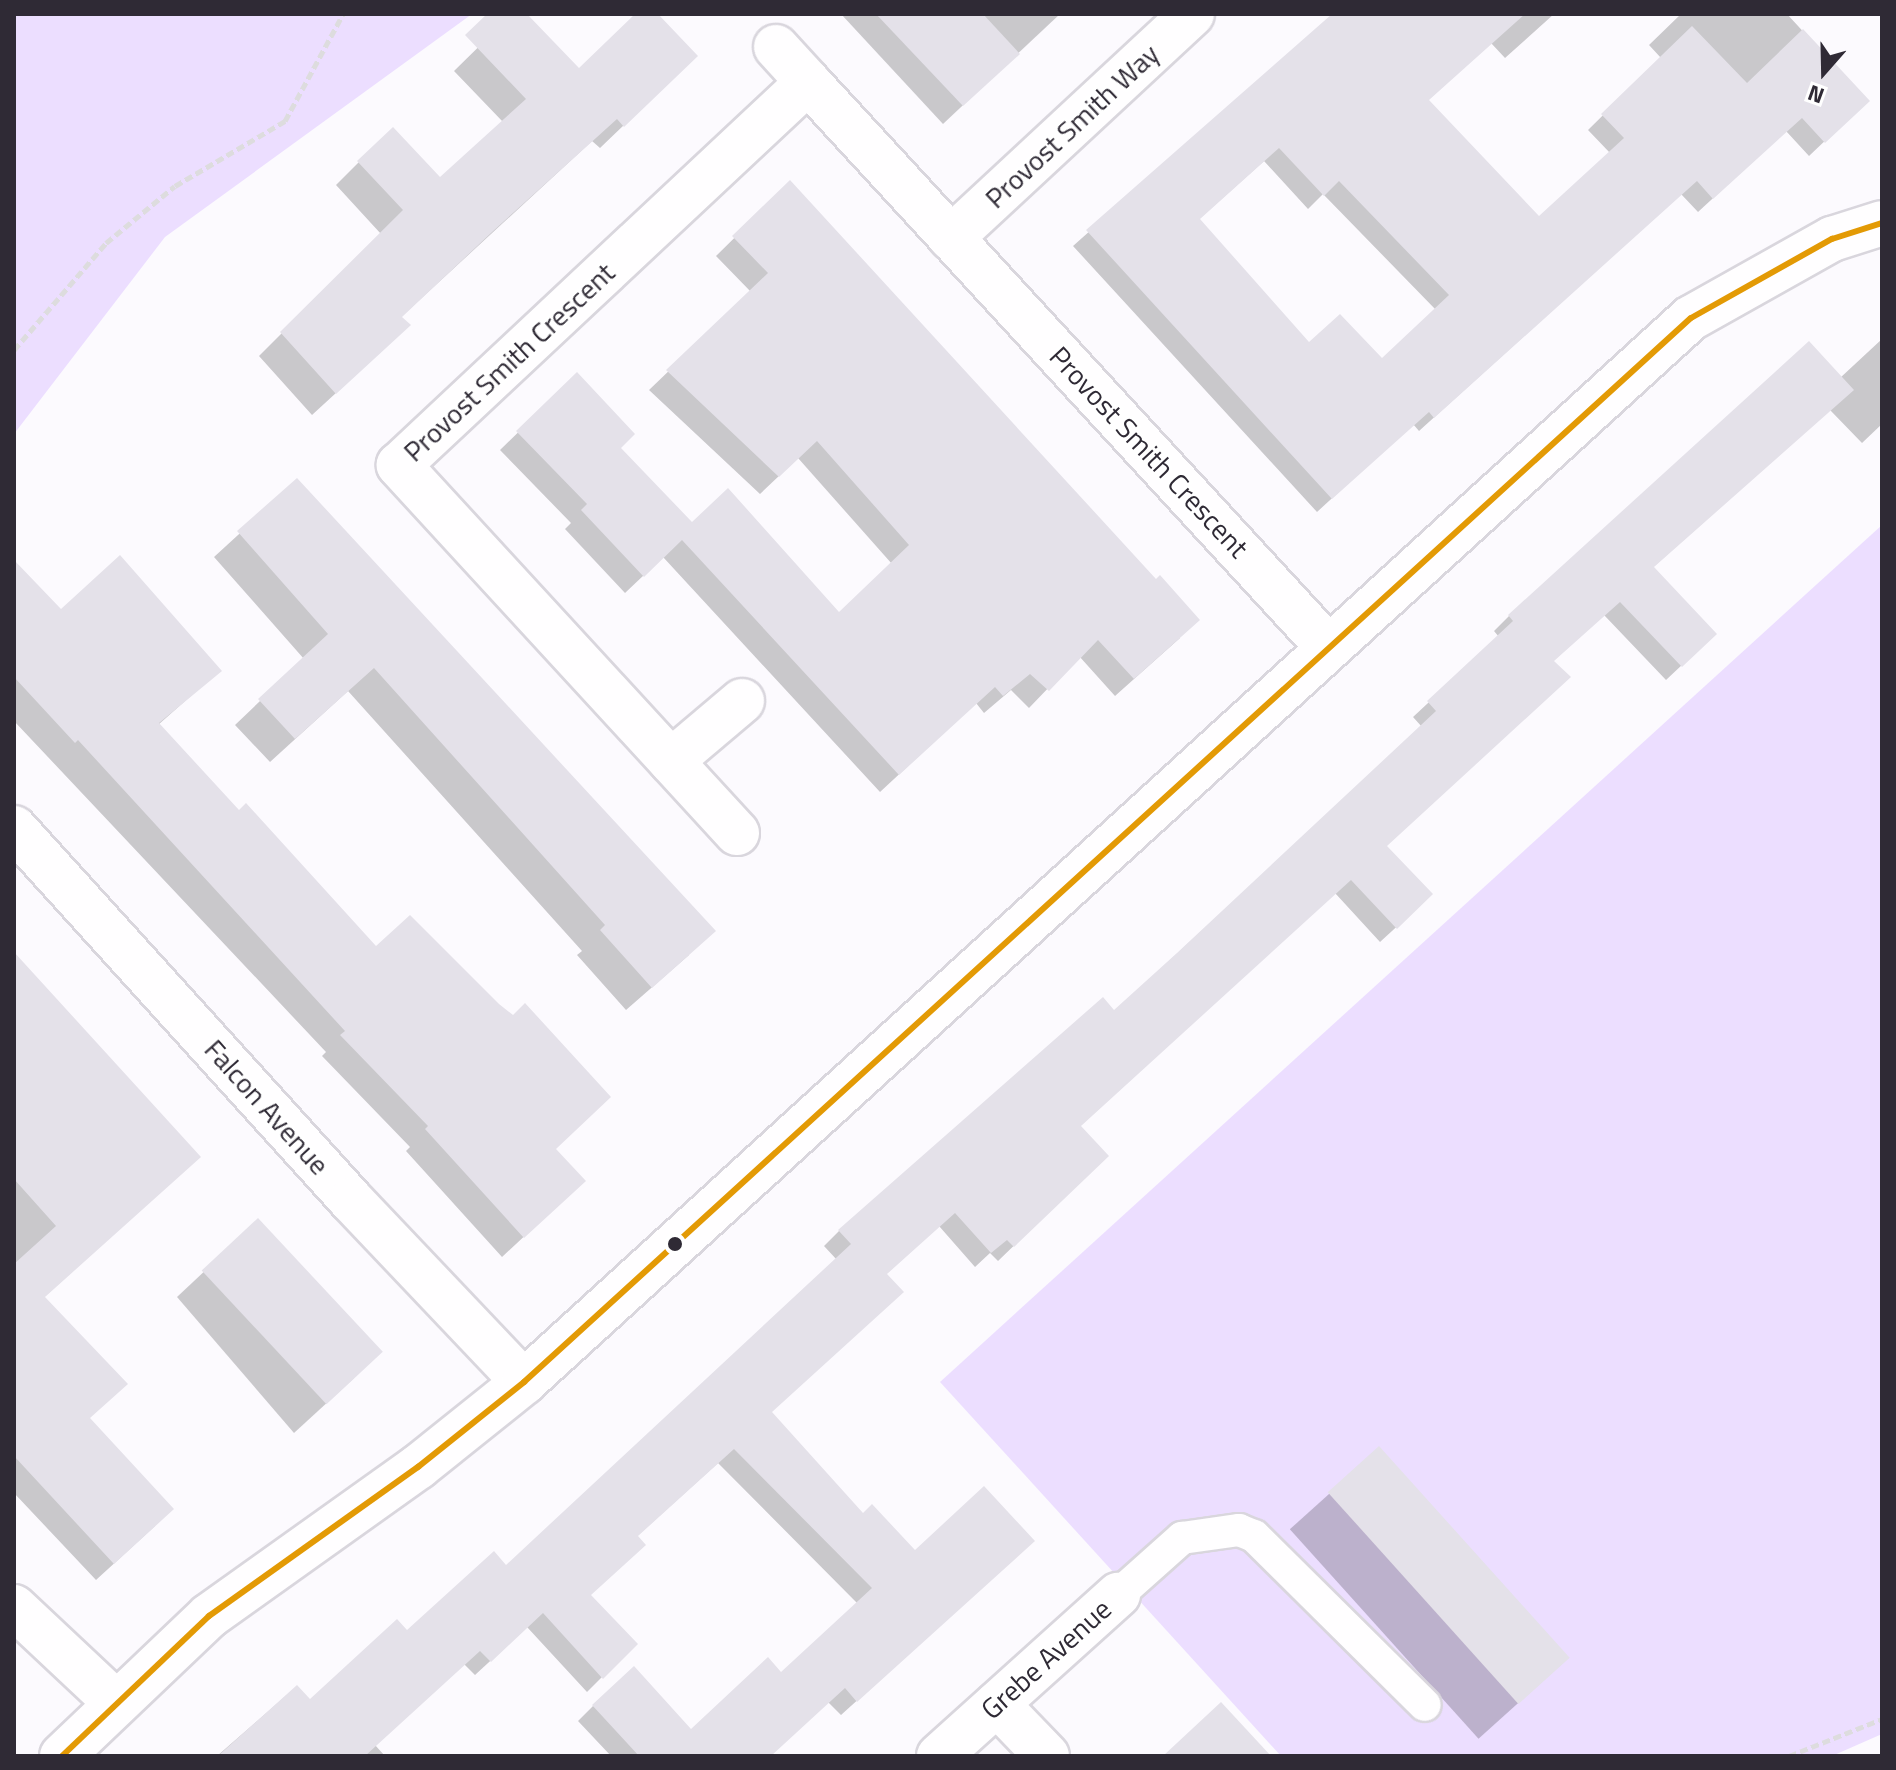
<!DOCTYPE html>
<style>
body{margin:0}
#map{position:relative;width:1896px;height:1770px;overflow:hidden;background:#fcfafe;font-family:"Titillium Web",sans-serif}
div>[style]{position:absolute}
.green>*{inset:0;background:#ecdeff}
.shadow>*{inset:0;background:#0003;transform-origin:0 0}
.building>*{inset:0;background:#e4e1e9;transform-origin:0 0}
.path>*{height:5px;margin-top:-2.5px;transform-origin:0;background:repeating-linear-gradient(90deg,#dddcde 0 8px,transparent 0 12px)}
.roads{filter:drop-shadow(2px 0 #d9d6dd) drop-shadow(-2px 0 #d9d6dd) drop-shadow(0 2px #d9d6dd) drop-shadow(0 -2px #d9d6dd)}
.service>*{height:32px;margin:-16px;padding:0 16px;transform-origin:16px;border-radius:16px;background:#fffeff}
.minor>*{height:44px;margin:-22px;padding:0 22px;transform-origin:22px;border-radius:22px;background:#fffeff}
.bus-1>*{height:6px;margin:-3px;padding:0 3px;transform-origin:3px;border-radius:3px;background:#e39a05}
.dots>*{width:22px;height:22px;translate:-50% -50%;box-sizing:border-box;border:4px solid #fff;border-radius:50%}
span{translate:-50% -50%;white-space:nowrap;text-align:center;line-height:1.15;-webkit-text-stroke:6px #fff;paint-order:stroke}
.street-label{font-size:28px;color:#2f2a35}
.frame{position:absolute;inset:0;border:16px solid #2f2a35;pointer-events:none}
.north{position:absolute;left:1784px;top:32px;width:80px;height:80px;-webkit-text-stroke:6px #fff;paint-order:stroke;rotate:200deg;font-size:22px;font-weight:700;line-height:32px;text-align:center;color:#2f2a35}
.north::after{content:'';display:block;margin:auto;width:28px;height:36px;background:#2f2a35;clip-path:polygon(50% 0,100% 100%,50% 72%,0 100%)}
</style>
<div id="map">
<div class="green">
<i style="clip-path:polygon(14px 14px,472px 14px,165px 237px,14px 434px)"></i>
<i style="clip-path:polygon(1882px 525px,1882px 1734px,1832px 1756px,1281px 1756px,940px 1382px)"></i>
</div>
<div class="shadow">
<i style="clip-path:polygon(512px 14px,524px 14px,579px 71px,638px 14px,656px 14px,672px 79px,600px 148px,592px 141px,401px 317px,385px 348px,312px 415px,259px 356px,381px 234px,336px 185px,359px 162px,440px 180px,503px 122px,454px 71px)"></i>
<i style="clip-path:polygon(841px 14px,1060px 14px,943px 124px)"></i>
<i style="clip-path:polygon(evenodd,1334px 14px,1554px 14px,1505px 58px,1491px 43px,1427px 101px,1539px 219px,1610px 153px,1588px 130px,1661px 58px,1649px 45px,1681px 14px,1787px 14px,1867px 101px,1809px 156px,1786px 131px,1698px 212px,1681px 194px,1419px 431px,1413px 424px,1317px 512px,1073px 246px,1334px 14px,1264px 161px,1308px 209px,1323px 194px,1436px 310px,1382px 361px,1309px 345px,1198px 220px,1264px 161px)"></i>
<i style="clip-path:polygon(790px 183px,1180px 638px,1115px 696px,1079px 656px,1029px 708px,1011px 690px,984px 713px,976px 703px,880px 792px,663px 557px,625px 593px,565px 529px,571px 523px,500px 450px,577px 375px,618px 448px,692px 525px,839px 615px,892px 564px,798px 458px,760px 494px,649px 390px,751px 292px,716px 256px)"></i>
<i style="clip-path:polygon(1882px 339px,1882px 424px,1862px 443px,1830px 410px,1652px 568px,1699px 649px,1666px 680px,1604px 615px,1552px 662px,1385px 847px,1416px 909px,1380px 942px,1335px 893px,1079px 1127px,1107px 1156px,998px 1261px,990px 1253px,975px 1267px,939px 1226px,885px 1275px,770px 1413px,862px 1516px,915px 1553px,1017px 1556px,841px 1715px,828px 1702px,769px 1756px,611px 1756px,578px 1721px,593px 1706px,691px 1732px,781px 1675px,858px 1604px,718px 1463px,636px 1537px,589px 1596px,635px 1644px,587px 1692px,527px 1627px,475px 1675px,464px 1664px,375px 1745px,385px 1756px,217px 1756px,296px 1687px,310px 1702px,506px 1568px,837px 1260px,824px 1246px,839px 1231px,1103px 1000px,1114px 1012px,1422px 727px,1413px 717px,1499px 637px,1494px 631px,1509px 616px,1809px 344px,1840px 378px)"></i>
<i style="clip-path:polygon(297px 481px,689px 955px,626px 1010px,577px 955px,582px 951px,348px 691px,270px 762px,235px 725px,304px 659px,214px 557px)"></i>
<i style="clip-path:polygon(14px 563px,61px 612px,219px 671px,158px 725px,554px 1150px,563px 1200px,502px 1257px,406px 1151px,410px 1147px,322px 1056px,326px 1052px,14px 721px)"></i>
<i style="clip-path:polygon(14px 954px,199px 1157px,43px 1298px,88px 1419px,155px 1526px,96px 1580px,14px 1493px)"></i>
<i style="clip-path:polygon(258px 1221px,354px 1378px,294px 1433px,177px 1297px)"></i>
<i style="left:1379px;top:1449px;width:282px;height:120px;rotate:48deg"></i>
</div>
<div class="building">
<i style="clip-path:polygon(487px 14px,527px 14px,579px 68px,635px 14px,658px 14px,698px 56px,624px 127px,617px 119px,491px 233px,402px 317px,411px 325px,336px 394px,280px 332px,403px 210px,357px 161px,393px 127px,440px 177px,526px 99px,465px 35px)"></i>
<i style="clip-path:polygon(876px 14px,983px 14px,1020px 54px,963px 106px)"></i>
<i style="clip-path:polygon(evenodd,1332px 14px,1525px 14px,1429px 100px,1539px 216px,1624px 138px,1601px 114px,1692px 26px,1747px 83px,1803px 29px,1870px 101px,1825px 143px,1802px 118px,1713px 199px,1697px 181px,1434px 418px,1429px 412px,1332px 499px,1086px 230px,1332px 14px,1279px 148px,1324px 196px,1339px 181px,1449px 295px,1382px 358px,1340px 314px,1309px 342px,1200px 219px,1279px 148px)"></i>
<i style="clip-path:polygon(790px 180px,1156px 579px,1160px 575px,1200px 620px,1134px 679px,1098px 640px,1049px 691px,1030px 674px,1003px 696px,995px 687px,899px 775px,682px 540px,644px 577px,581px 510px,587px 504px,516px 431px,577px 372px,635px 434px,621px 448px,692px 522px,728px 488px,839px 612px,909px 545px,817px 441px,779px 477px,666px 370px,768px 273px,732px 236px)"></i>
<i style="clip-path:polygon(1809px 341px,1854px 390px,1654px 567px,1717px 634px,1682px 667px,1620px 602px,1554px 661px,1571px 677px,1387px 846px,1433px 894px,1397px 929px,1351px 880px,1081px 1126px,1109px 1156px,1014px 1247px,1007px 1240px,991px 1253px,955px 1213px,887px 1274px,904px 1292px,772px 1412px,863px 1513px,872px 1504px,915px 1550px,984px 1486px,1035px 1541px,857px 1702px,845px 1688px,771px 1756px,639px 1756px,592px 1705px,634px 1666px,691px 1729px,768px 1657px,781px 1672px,872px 1588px,734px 1449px,638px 1536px,646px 1545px,591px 1595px,638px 1644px,603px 1679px,543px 1613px,491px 1662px,480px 1651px,365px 1756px,218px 1756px,297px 1685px,310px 1699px,397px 1619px,407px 1630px,494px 1551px,506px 1565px,851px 1244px,838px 1230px,1103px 997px,1114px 1010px,1177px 953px,1436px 711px,1427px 701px,1513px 621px,1508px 615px)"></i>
<i style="clip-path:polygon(297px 478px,716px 931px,652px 988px,600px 930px,605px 925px,374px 668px,295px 739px,258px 699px,328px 634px,237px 531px)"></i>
<i style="clip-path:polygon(120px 555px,222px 671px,159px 723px,239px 810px,246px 803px,376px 946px,410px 915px,499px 1004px,513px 1015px,525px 1003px,611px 1097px,556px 1149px,586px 1181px,524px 1238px,425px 1129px,428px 1126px,340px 1035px,345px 1031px,78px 740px,75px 743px,14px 677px,14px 560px,61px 609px)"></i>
<i style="clip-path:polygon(14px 952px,201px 1157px,45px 1297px,128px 1384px,90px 1418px,174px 1509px,114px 1564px,14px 1456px,14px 1264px,56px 1226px,14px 1179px)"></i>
<i style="left:258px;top:1218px;width:183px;height:77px;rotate:47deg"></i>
<i style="left:1379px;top:1446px;width:285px;height:69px;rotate:48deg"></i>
<i style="clip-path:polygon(1221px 1702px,1271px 1756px,1163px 1756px)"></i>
</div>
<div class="path">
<i style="left:14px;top:350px;width:141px;rotate:-49.3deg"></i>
<i style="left:106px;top:243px;width:89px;rotate:-39.6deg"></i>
<i style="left:175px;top:186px;width:128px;rotate:-30.6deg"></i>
<i style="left:285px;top:121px;width:122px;rotate:-61.5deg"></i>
<i style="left:1789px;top:1756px;width:100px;rotate:-21.7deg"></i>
</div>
<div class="roads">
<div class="service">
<i style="left:1118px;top:1595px;width:86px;rotate:-41.7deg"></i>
<i style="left:1182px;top:1538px;width:58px;rotate:-8deg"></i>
<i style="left:1239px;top:1530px;width:16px;rotate:22deg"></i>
<i style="left:1254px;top:1536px;width:240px;rotate:44.7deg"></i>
</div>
<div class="minor">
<i style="left:776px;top:47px;width:47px;rotate:47.6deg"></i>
<i style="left:951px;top:238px;width:329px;rotate:-42.9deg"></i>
<i style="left:671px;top:761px;width:93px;rotate:-40.2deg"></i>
<i style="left:14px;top:828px;width:502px;rotate:47.83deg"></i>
<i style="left:351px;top:1200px;width:251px;rotate:46.5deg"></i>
<i style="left:737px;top:833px;width:500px;rotate:-132.6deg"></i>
<i style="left:399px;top:465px;width:560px;rotate:-43.12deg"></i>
<i style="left:808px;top:82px;width:766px;rotate:47.38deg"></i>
<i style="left:14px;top:1607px;width:137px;rotate:43.2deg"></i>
<i style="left:997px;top:1704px;width:72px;rotate:46.1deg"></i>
<i style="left:62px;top:1756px;width:203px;rotate:-43.6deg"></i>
<i style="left:209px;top:1616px;width:257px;rotate:-35.5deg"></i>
<i style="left:418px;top:1467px;width:136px;rotate:-38.7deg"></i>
<i style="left:524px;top:1382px;width:1579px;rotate:-42.36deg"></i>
<i style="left:1691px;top:318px;width:162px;rotate:-29.3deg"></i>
<i style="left:1832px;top:239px;width:52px;rotate:-17.7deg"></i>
<i style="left:939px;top:1756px;width:241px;rotate:-42deg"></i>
</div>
</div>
<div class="bus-1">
<i style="left:62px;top:1756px;width:203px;rotate:-43.6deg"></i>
<i style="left:209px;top:1616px;width:257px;rotate:-35.5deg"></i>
<i style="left:418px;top:1467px;width:136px;rotate:-38.7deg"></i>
<i style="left:524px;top:1382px;width:1579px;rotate:-42.36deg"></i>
<i style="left:1691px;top:318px;width:162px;rotate:-29.3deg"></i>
<i style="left:1832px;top:239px;width:52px;rotate:-17.7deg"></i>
</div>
<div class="dots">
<i style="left:675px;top:1244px;background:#2f2a35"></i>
</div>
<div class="street-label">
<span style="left:1072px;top:126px;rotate:-43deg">Provost Smith Way</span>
<span style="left:509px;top:362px;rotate:-43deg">Provost Smith Crescent</span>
<span style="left:1149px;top:452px;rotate:47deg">Provost Smith Crescent</span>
<span style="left:267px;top:1107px;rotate:48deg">Falcon Avenue</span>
<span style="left:1046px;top:1659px;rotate:-42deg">Grebe Avenue</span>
</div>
<div class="frame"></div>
<div class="north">N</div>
</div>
